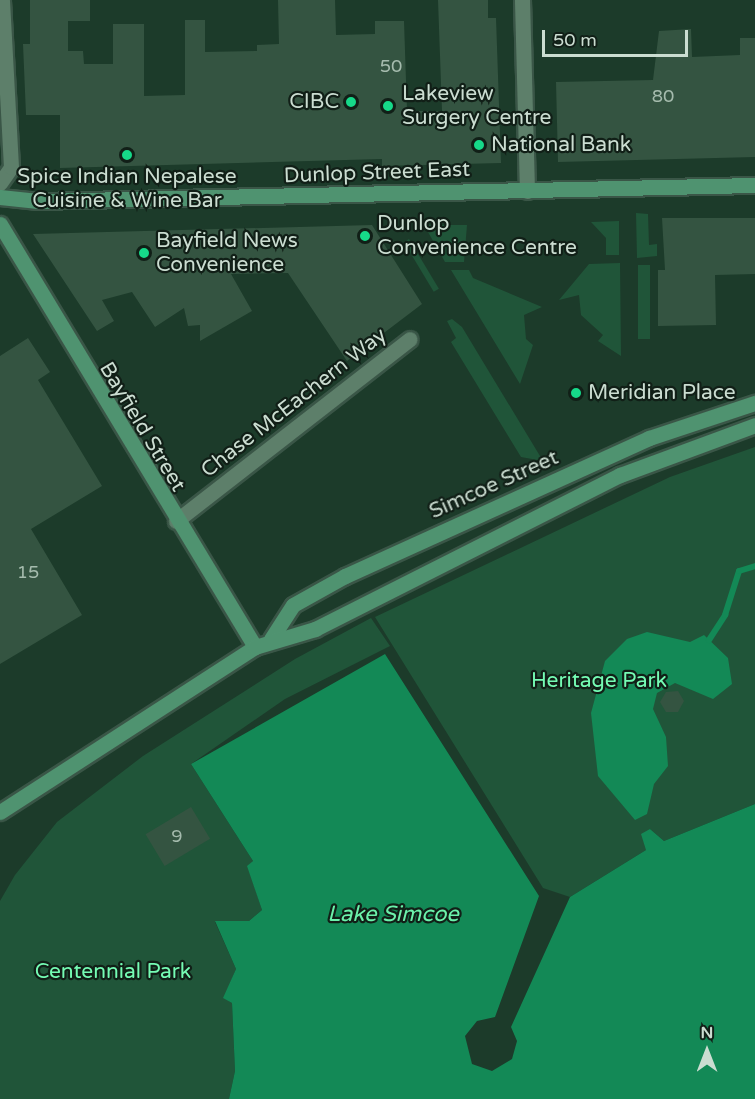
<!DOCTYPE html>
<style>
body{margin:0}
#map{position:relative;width:755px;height:1099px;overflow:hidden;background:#1c3b2a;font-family:"Varela Round",sans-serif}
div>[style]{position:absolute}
.green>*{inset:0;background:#205539;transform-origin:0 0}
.water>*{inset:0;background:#138956}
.stream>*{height:6px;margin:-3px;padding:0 3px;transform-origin:3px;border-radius:3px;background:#138956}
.building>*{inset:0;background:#345441;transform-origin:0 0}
.roads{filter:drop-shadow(2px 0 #3a5647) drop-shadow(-2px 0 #3a5647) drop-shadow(0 2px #3a5647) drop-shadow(0 -2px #3a5647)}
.street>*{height:15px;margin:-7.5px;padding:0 7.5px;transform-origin:7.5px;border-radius:7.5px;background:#5d7f6a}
.secondary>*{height:15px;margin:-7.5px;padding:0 7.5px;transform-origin:7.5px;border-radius:7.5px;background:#4f9370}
.dots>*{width:16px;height:16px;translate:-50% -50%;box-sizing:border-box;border:3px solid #111f17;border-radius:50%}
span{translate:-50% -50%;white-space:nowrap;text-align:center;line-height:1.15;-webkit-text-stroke:4.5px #111f17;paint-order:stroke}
.number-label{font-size:18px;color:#a5bbad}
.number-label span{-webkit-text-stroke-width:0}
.poi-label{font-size:21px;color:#cbddd1}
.left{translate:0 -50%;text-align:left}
.right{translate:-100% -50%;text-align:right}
.street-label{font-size:21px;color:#cbddd1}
.park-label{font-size:21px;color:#75fcb4}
.water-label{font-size:22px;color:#6bf2ab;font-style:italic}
.north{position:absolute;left:677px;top:1021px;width:60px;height:60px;-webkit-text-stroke:4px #111f17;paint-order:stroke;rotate:0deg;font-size:16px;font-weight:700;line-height:24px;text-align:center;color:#cbddd1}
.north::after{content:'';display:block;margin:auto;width:21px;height:27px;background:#cbddd1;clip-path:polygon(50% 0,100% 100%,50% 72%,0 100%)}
.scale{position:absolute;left:542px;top:30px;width:146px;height:27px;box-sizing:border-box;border:3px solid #cbddd1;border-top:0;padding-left:8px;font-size:18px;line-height:21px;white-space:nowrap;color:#cbddd1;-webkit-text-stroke:4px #111f17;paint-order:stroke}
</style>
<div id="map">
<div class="green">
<i style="clip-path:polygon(636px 213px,648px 214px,649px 245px,657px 244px,657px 256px,637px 258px)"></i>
<i style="clip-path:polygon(619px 221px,619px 255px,606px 255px,606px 238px,591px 222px)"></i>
<i style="clip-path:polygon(424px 225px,467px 225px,464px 262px,445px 262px)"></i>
<i style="left:409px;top:239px;width:58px;height:6px;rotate:59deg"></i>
<i style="clip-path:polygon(620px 263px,621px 356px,598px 341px,603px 335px,581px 315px,579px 295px,559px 300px,589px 264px)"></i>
<i style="left:638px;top:265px;width:12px;height:74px"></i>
<i style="clip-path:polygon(451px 270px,469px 270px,473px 278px,542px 307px,524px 315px,526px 339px,533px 345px,520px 384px)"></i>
<i style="clip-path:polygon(452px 319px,462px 327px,543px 461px,521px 457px,451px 342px,456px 338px,447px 321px)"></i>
<i style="clip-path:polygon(755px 447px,755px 804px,664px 841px,650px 829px,646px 850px,570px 897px,543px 888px,375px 617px,670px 477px)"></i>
<i style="clip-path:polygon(371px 618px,390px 646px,285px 699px,191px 764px,253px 861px,248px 866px,262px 910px,249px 921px,215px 922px,236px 969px,224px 998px,232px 1003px,235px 1071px,229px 1099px,0 1099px,0 901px,15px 875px,57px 822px,143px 756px,295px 659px)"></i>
</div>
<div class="water">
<i style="clip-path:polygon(647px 632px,690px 642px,704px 635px,728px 658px,732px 684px,713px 699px,675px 683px,657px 693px,653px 709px,666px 737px,668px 766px,654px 784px,647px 814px,635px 820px,598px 776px,591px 713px,605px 661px,627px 639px)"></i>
<i style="clip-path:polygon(385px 654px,539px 896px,495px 1017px,477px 1021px,465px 1036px,472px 1064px,492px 1071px,512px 1059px,517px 1041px,511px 1027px,570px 897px,646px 850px,641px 834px,650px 829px,664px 841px,755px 804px,755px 1099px,229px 1099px,235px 1071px,232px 1003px,223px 998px,236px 969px,215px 921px,249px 921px,262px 910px,247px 866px,253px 861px,191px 764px)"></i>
</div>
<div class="stream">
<i style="left:709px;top:640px;width:30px;rotate:-57deg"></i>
<i style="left:725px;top:615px;width:46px;rotate:-72.3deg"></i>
<i style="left:739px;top:571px;width:17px;rotate:-17deg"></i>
</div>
<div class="building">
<i style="clip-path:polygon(30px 0,90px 0,90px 21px,68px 21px,68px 51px,83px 51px,84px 64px,113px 64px,113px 24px,144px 24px,144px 96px,185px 95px,185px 20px,205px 20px,205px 52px,257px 51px,257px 45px,279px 44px,278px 0,335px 0,336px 35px,375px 34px,375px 21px,404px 21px,407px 111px,442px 111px,438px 0,488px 0,488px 18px,496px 18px,501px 163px,382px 166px,382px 159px,60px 168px,60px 115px,26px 115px,23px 44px,30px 44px)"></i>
<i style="clip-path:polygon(691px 29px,692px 57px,740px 55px,740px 38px,755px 38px,755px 157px,558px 162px,556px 82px,653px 80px,659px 31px)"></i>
<i style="clip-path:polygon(662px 218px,755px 218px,755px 274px,715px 275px,716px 325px,658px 326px,658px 270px,665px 270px)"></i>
<i style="clip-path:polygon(372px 225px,422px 304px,347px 361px,288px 273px,231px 274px,252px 311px,200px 341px,200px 325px,188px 326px,184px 308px,155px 327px,132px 292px,102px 300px,114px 321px,97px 331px,33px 234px)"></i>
<i style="clip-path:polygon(28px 338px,50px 372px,38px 380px,102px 486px,31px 529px,82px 615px,0 664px,0 356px)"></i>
<i style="clip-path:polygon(678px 691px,684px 701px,678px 712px,666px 712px,660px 702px,666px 692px)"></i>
<i style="left:191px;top:807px;width:37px;height:53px;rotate:59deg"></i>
</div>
<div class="roads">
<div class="street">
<i style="left:522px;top:0;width:191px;rotate:88.5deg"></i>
<i style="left:0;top:183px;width:19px;rotate:-55deg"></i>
<i style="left:11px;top:167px;width:167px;rotate:-93.1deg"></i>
<i style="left:176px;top:521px;width:296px;rotate:-37.9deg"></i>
</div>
<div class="secondary">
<i style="left:0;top:197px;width:38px;rotate:6deg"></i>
<i style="left:38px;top:201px;width:717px;rotate:-1.28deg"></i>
<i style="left:0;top:224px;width:494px;rotate:58.9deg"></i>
<i style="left:271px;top:639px;width:40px;rotate:-57.1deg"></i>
<i style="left:293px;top:605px;width:60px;rotate:-29.1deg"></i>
<i style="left:345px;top:576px;width:334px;rotate:-24.4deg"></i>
<i style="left:649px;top:438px;width:112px;rotate:-18.3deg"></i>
<i style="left:0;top:812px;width:304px;rotate:-32.9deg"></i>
<i style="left:255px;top:647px;width:63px;rotate:-16.7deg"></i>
<i style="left:315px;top:629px;width:342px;rotate:-26.8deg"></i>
<i style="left:620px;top:475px;width:144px;rotate:-20.3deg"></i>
</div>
</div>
<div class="dots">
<i style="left:351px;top:102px;background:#16d989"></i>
<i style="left:388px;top:106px;background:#16d989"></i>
<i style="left:479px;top:145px;background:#16d989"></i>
<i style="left:127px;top:155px;background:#16d989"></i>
<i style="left:365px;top:236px;background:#16d989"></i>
<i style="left:144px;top:253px;background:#16d989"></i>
<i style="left:576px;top:393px;background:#16d989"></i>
</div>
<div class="number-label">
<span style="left:391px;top:66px">50</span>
<span style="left:663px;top:96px">80</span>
<span style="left:28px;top:572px">15</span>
<span style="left:177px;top:836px">9</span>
</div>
<div class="poi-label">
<span class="left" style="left:402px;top:106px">Lakeview<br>Surgery Centre</span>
<span class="right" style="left:339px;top:102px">CIBC</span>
<span class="left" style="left:491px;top:145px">National Bank</span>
<span style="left:127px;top:189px">Spice Indian Nepalese<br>Cuisine &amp; Wine Bar</span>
<span class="left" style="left:377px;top:236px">Dunlop<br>Convenience Centre</span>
<span class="left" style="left:156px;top:253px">Bayfield News<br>Convenience</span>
<span class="left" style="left:588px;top:393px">Meridian Place</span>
</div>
<div class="street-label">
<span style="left:377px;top:173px;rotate:-2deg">Dunlop Street East</span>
<span style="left:294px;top:403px;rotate:-38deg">Chase McEachern Way</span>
<span style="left:142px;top:427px;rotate:59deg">Bayfield Street</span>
<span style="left:494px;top:485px;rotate:-24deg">Simcoe Street</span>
</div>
<div class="park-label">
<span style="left:599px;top:681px">Heritage Park</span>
<span style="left:113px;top:972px">Centennial Park</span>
</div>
<div class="water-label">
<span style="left:393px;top:915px">Lake Simcoe</span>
</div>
<div class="north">N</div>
<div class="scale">50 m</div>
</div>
